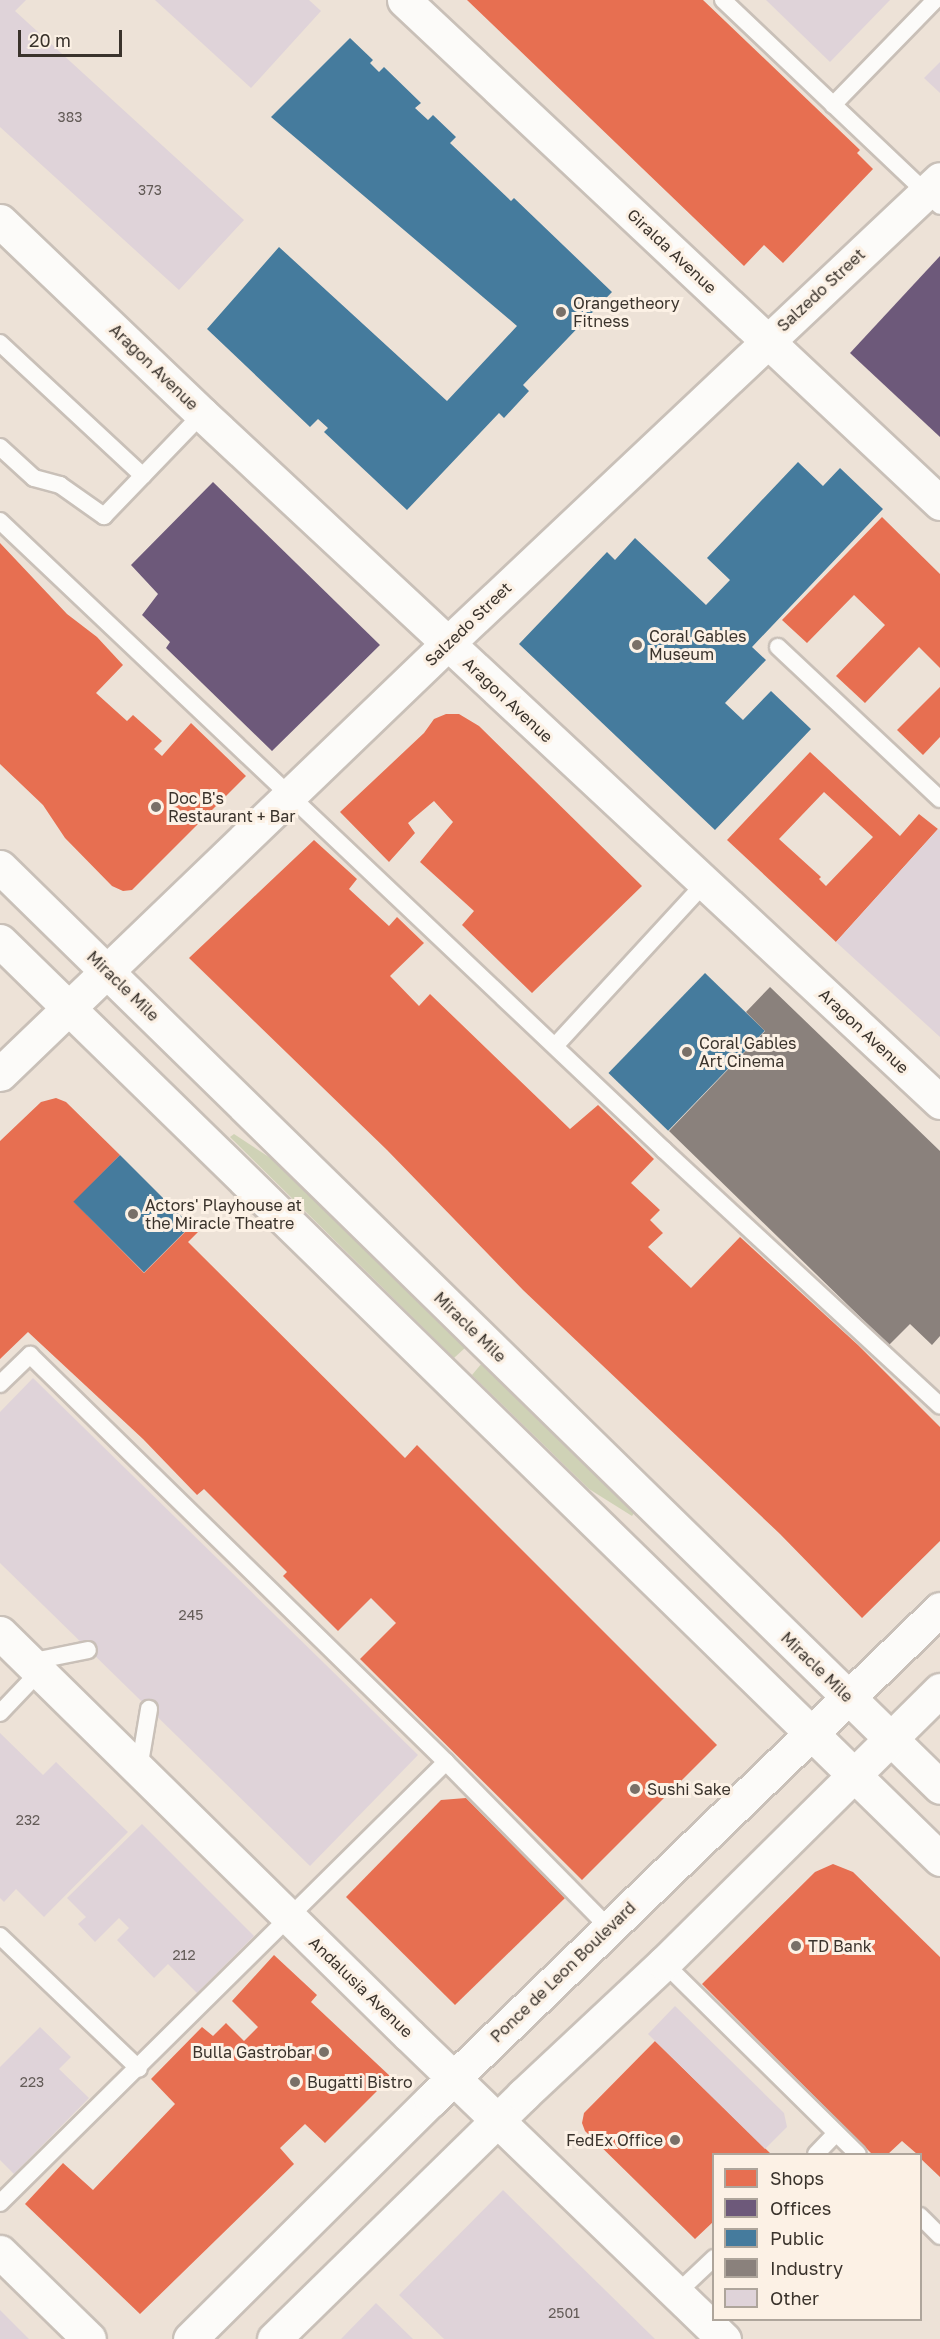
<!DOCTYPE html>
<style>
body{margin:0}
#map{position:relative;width:940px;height:2339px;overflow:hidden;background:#ede2d7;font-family:"Golos Text",sans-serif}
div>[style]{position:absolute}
.green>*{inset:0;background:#cfd2b6}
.shops>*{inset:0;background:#e76f51}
.offices>*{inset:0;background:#6d597a}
.public>*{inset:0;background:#457b9d;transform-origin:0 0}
.industry>*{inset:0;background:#8a817c}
.building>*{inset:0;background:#dfd3d9}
.roads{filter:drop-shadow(2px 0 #c9c0b8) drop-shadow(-2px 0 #c9c0b8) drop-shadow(0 2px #c9c0b8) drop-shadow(0 -2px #c9c0b8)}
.lane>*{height:16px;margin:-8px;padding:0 8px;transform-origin:8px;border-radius:8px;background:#fcfbf9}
.street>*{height:33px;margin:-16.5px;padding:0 16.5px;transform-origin:16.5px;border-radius:16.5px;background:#fcfbf9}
.secondary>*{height:33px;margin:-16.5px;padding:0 16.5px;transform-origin:16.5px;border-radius:16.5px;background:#fcfbf9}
.dots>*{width:16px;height:16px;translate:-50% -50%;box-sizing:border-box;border:3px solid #fcf1e5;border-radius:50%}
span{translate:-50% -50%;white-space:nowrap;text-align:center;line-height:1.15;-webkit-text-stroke:6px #fcf1e5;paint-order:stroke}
.number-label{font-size:14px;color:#635b57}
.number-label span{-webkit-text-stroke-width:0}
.street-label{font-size:16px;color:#3a332c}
.poi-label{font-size:16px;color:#3a332c}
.left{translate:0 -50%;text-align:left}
.right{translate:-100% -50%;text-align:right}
.legend{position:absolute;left:712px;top:2153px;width:210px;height:168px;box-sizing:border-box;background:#fcf1e5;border:2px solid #aea59b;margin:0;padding:8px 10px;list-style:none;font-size:18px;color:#3a332c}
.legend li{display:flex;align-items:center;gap:12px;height:30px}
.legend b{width:30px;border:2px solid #aea59b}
.scale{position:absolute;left:18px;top:30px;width:104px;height:27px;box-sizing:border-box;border:3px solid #3a332c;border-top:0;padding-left:8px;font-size:18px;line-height:21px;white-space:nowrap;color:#3a332c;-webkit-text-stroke:4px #fcf1e5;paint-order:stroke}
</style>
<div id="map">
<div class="green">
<i style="clip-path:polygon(234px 1134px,272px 1159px,466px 1347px,454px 1358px,230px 1137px)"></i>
<i style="clip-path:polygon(482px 1363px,634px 1513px,632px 1516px,589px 1489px,472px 1375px)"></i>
</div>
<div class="shops">
<i style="clip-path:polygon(467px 0,703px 0,860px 150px,857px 153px,873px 169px,783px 263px,764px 245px,744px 266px)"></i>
<i style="clip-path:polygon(882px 517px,940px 574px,940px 668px,919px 647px,865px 703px,836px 676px,885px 625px,854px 595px,807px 643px,782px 620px)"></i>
<i style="clip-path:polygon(0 543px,67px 614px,97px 637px,123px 665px,96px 693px,127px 721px,133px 715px,162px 741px,154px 749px,162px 756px,191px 723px,246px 776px,132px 890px,123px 891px,112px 886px,65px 838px,43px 805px,0 764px)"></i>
<i style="clip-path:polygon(940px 687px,940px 737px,923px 755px,897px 730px)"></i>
<i style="clip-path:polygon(446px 714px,459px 714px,479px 726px,642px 886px,532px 993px,462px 925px,474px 911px,420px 862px,453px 822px,434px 801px,408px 823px,415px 833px,389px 862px,340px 812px,424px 733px,434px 719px)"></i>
<i style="clip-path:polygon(evenodd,810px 752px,900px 836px,919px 814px,938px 829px,836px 942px,727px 840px,810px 752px,824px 792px,873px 837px,826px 886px,819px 879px,821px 877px,779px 839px,824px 792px)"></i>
<i style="clip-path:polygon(314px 840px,357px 879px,349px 889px,389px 926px,397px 917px,424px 943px,390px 976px,419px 1006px,430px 994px,570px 1129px,598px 1105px,654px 1159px,631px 1183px,660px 1210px,650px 1220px,663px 1233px,648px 1247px,691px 1288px,740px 1237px,858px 1345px,940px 1427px,940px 1541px,862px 1618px,780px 1534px,523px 1290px,387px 1150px,189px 958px)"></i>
<i style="clip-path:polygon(56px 1098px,66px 1102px,120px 1155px,74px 1202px,144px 1273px,191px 1226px,198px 1232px,188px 1242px,405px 1458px,417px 1445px,717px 1745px,582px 1880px,360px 1659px,396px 1623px,371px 1598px,338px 1631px,283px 1576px,287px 1572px,204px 1489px,197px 1495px,143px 1439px,28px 1332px,0 1359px,0 1141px,41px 1102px)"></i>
<i style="clip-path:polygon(466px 1798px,565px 1898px,455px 2005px,346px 1897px,441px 1800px)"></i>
<i style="clip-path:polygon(833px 1864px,853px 1872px,940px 1957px,940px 2177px,920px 2158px,920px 2154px,917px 2154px,902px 2141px,888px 2154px,872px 2154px,702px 1984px,815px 1872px)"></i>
<i style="clip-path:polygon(274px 1955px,317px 1995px,311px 2002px,391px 2077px,325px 2143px,305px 2124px,280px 2148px,294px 2164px,140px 2314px,25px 2204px,63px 2163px,93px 2190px,175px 2104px,151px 2079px,202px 2027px,213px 2036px,226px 2023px,244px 2041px,258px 2027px,232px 2001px)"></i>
<i style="clip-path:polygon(655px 2041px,771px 2154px,714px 2154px,714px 2221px,695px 2239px,585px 2131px,582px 2123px,584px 2113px)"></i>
</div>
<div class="offices">
<i style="clip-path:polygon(940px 256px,940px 437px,850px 353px)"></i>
<i style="clip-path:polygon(213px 482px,380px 645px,272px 751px,166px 648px,170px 642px,142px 615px,158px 594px,131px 565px)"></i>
</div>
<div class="public">
<i style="clip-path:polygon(350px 38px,373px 60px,370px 63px,379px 72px,384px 67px,421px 103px,415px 108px,428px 120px,433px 115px,456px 137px,450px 143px,511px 201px,514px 198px,612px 292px,523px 385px,529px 391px,504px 418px,499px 413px,407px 510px,324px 432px,328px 428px,318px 419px,310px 427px,207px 329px,279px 247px,447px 401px,517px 326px,271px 117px)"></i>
<i style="clip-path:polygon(798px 462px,823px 486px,840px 468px,883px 509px,752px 647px,766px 660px,725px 703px,743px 720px,771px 691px,811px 729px,715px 830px,519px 644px,607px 552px,615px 560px,635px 538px,706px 605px,730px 580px,707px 558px)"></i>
<i style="left:705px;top:973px;width:83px;height:139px;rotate:44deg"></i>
<i style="left:120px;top:1155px;width:100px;height:66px;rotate:45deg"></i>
</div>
<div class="industry">
<i style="clip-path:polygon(770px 987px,940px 1151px,940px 1336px,932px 1345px,910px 1324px,889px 1345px,669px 1131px,765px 1031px,746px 1012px)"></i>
</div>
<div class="building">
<i style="clip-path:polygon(0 0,26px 0,15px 11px,244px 220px,179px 290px,0 127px)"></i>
<i style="clip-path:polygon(155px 0,309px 0,321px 11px,251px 88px)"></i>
<i style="clip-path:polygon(766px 0,890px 0,830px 62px)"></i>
<i style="clip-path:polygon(940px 62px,940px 93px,924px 78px)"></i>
<i style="clip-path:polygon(938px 829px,940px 830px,940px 1037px,836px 942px)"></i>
<i style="clip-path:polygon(33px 1378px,418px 1755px,310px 1866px,0 1563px,0 1412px)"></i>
<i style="clip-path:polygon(0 1733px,43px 1775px,56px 1762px,128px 1832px,44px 1917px,16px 1889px,4px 1902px,0 1898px)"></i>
<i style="clip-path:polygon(142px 1824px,254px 1936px,197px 1993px,168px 1964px,154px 1978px,117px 1940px,129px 1928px,119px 1918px,95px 1942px,78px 1924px,86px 1917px,67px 1898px)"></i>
<i style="clip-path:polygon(675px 2006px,784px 2113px,787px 2127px,765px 2149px,648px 2034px)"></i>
<i style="clip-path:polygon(40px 2027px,71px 2057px,59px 2069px,89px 2098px,14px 2174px,0 2160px,0 2067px)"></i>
<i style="clip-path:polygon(503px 2190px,655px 2339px,444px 2339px,399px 2295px)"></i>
<i style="clip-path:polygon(376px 2303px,413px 2339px,341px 2339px)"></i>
<i style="clip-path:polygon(0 2310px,29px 2339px,0 2339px)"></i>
</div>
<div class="roads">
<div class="lane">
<i style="left:723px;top:0;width:299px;rotate:43.5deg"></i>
<i style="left:833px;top:105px;width:146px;rotate:-45.8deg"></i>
<i style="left:0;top:343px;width:195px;rotate:42.9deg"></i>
<i style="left:0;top:447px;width:46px;rotate:42.4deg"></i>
<i style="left:34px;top:478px;width:27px;rotate:15deg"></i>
<i style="left:60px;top:485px;width:54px;rotate:35.2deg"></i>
<i style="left:104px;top:516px;width:141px;rotate:-46.1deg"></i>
<i style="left:0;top:521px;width:915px;rotate:43.45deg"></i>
<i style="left:664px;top:1150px;width:376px;rotate:42.8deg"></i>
<i style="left:778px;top:647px;width:222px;rotate:43.2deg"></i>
<i style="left:555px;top:1046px;width:222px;rotate:-47.4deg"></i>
<i style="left:0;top:1384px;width:42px;rotate:-44deg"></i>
<i style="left:30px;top:1355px;width:582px;rotate:44.37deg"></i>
<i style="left:446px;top:1762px;width:233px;rotate:45.5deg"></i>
<i style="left:29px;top:1662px;width:60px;rotate:-11.5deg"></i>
<i style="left:0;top:1713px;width:57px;rotate:-46.4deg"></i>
<i style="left:139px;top:1769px;width:61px;rotate:-80.5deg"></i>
<i style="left:0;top:1936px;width:192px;rotate:43.7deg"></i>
<i style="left:664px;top:1963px;width:272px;rotate:44.6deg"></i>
<i style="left:816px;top:2154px;width:29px;rotate:-46deg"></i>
<i style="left:0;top:2203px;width:627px;rotate:-44.68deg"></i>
<i style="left:920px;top:2216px;width:28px;rotate:45deg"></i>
<i style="left:677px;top:2293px;width:51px;rotate:-43.4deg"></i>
</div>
<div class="street">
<i style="left:404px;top:0;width:735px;rotate:43.18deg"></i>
<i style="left:0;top:221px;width:279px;rotate:43.7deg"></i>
<i style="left:202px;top:414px;width:1009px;rotate:42.99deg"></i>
<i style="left:0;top:1074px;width:622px;rotate:-43.89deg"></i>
<i style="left:448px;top:643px;width:676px;rotate:-43.32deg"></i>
<i style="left:0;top:2252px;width:124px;rotate:44.3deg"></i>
</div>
<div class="secondary">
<i style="left:0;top:867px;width:1315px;rotate:44.38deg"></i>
<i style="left:0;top:941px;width:1314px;rotate:44.32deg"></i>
<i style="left:0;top:1633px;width:573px;rotate:44.51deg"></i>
<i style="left:409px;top:2035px;width:438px;rotate:44deg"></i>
<i style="left:190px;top:2339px;width:339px;rotate:-44.8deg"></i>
<i style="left:431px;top:2100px;width:707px;rotate:-43.97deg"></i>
<i style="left:274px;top:2339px;width:349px;rotate:-44.4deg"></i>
<i style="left:523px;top:2095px;width:193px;rotate:-43.1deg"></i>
<i style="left:664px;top:1963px;width:388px;rotate:-44.7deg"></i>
</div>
</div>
<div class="dots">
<i style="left:561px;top:312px;background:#797068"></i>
<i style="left:637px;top:645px;background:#797068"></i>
<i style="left:156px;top:807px;background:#797068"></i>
<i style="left:687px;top:1052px;background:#797068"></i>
<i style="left:133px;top:1214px;background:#797068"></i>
<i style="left:635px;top:1789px;background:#797068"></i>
<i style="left:796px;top:1946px;background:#797068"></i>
<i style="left:324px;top:2052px;background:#797068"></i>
<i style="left:295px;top:2082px;background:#797068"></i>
<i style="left:675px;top:2140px;background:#797068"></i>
</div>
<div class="number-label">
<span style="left:70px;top:117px">383</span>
<span style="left:150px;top:190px">373</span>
<span style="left:191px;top:1615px">245</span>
<span style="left:28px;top:1820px">232</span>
<span style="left:184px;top:1955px">212</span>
<span style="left:32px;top:2082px">223</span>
<span style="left:564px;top:2313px">2501</span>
</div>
<div class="street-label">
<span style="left:672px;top:251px;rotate:43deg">Giralda Avenue</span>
<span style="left:821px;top:290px;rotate:-43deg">Salzedo Street</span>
<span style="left:154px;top:367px;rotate:44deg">Aragon Avenue</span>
<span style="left:468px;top:624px;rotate:-44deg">Salzedo Street</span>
<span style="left:508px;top:700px;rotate:43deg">Aragon Avenue</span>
<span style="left:123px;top:986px;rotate:44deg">Miracle Mile</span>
<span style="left:864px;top:1031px;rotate:43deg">Aragon Avenue</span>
<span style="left:470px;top:1327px;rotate:44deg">Miracle Mile</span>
<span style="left:817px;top:1667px;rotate:44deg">Miracle Mile</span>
<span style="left:563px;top:1972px;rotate:-44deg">Ponce de Leon Boulevard</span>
<span style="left:361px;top:1987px;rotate:44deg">Andalusia Avenue</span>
</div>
<div class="poi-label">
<span class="left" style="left:573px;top:312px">Orangetheory<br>Fitness</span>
<span class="left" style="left:649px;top:645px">Coral Gables<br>Museum</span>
<span class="left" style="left:168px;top:807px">Doc B's<br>Restaurant + Bar</span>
<span class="left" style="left:699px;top:1052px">Coral Gables<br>Art Cinema</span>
<span class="left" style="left:145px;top:1214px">Actors' Playhouse at<br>the Miracle Theatre</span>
<span class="left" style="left:647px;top:1789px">Sushi Sake</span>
<span class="left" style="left:808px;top:1946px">TD Bank</span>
<span class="right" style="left:312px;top:2052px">Bulla Gastrobar</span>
<span class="left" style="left:307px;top:2082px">Bugatti Bistro</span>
<span class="right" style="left:663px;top:2140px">FedEx Office</span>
</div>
<ul class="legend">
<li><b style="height:16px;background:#e76f51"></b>Shops</li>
<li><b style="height:16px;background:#6d597a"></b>Offices</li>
<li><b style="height:16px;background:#457b9d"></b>Public</li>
<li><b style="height:16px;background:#8a817c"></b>Industry</li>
<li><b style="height:16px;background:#dfd3d9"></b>Other</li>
</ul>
<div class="scale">20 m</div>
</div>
